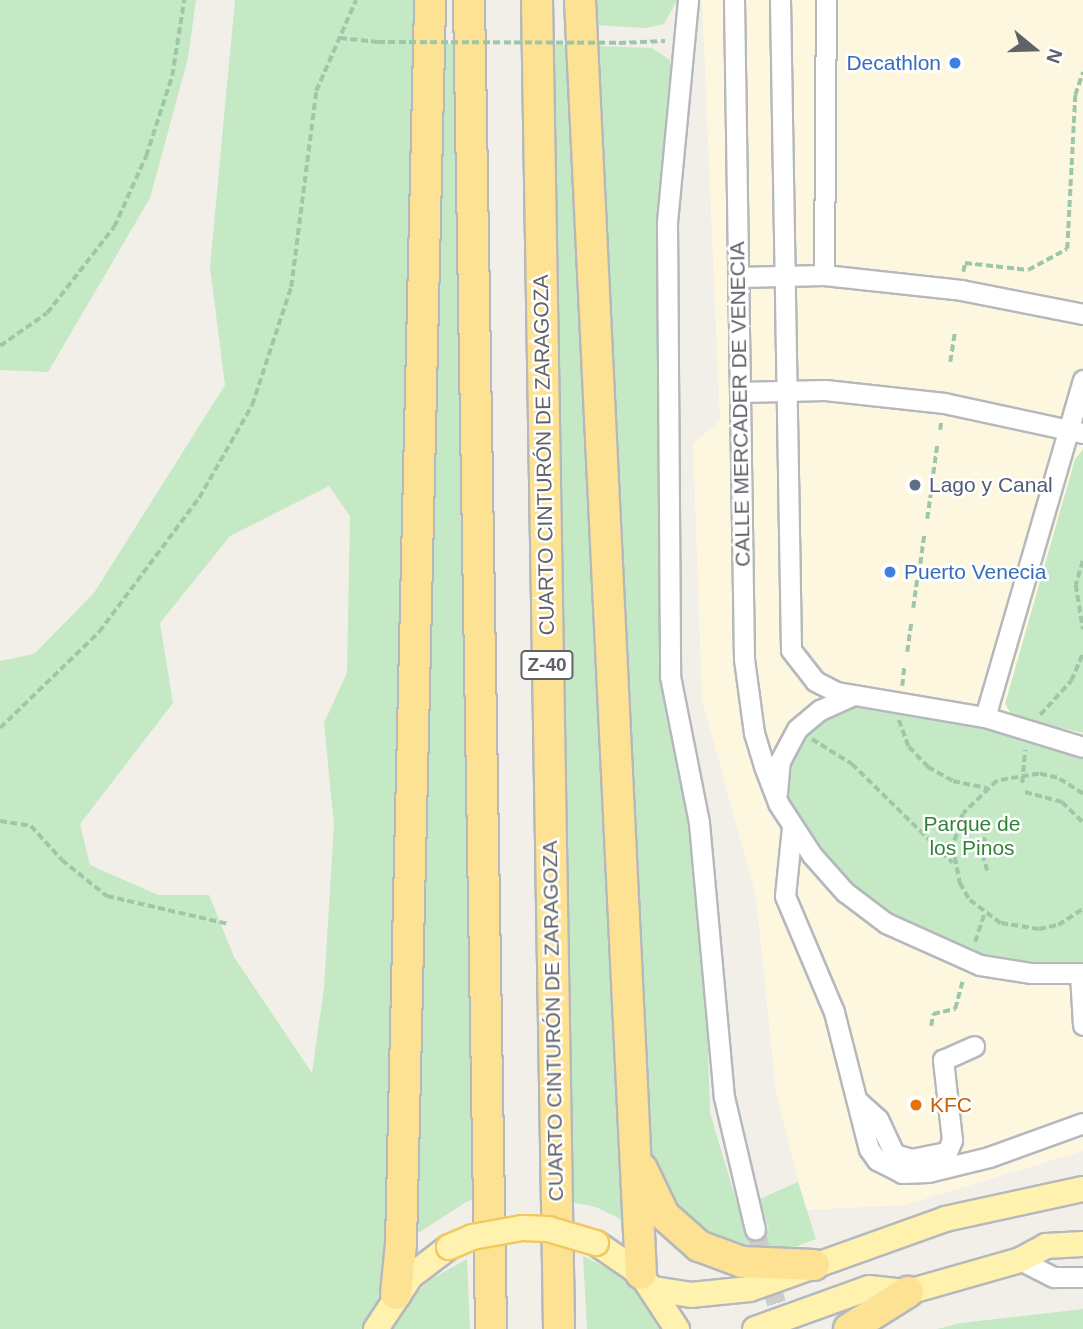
<!DOCTYPE html>
<meta charset="utf-8">
<style>
body{margin:0}
#map{position:relative;width:1083px;height:1329px;overflow:hidden;background:#f1efe8;font-family:Arial,sans-serif}
div>[style]{position:absolute}
.commercial>*{inset:0;background:#fef7e0}
.green>*{inset:0;background:#c5e8c5}
.minor-tunnel>*{height:19px;margin-top:-9.5px;transform-origin:0;background:repeating-linear-gradient(90deg,#ccccc8 0 19px,transparent 0 29px)}
.path>*{height:3.5px;margin-top:-1.75px;transform-origin:0;background:repeating-linear-gradient(90deg,#9cc7a9 0 7px,transparent 0 10.5px)}
.roads{filter:drop-shadow(2px 0 #b5b8bc) drop-shadow(-2px 0 #b5b8bc) drop-shadow(0 2px #b5b8bc) drop-shadow(0 -2px #b5b8bc)}
.minor>*{height:19px;margin:-9.5px;padding:0 9.5px;transform-origin:9.5px;border-radius:9.5px;background:#fff}
.major>*{height:24px;margin:-12px;padding:0 12px;transform-origin:12px;border-radius:12px;background:#fff2af}
.highway>*{height:30px;margin:-15px;padding:0 15px;transform-origin:15px;border-radius:15px;background:#fde293}
.path-bridge>*{height:3.5px;margin-top:-1.75px;transform-origin:0;background:repeating-linear-gradient(90deg,#9cc7a9 0 7px,transparent 0 10.5px)}
.bridges{filter:drop-shadow(2px 0 #f2c960) drop-shadow(-2px 0 #f2c960) drop-shadow(0 2px #f2c960) drop-shadow(0 -2px #f2c960)}
.major-bridge>*{height:24px;margin:-12px;padding:0 12px;transform-origin:12px;border-radius:12px;background:#fff2af}
.dots>*{width:19px;height:19px;translate:-50% -50%;box-sizing:border-box;border:4px solid #fff;border-radius:50%}
span{translate:-50% -50%;white-space:nowrap;text-align:center;line-height:1.15;-webkit-text-stroke:5px #fff;paint-order:stroke}
.shield-label span{padding:2px 5px;background:#fff;border:2px solid;border-radius:5px;-webkit-text-stroke-width:0}
.shield-label{font-size:19px;color:#5f6368;font-weight:700}
.shop-label{font-size:21px;color:#366cbe}
.right{translate:-100% -50%;text-align:right}
.left{translate:0 -50%;text-align:left}
.street-label{font-size:21px;color:#5f6368}
.service-label{font-size:21px;color:#4e5e75}
.park-label{font-size:21px;color:#348238}
.food-label{font-size:21px;color:#c56008}
.north{position:absolute;left:999px;top:14px;width:70px;height:70px;-webkit-text-stroke:5px #fff;paint-order:stroke;rotate:109deg;font-size:19px;font-weight:700;line-height:28px;text-align:center;color:#5f6368}
.north::after{content:'';display:block;margin:auto;width:24px;height:32px;background:#5f6368;clip-path:polygon(50% 0,100% 100%,50% 72%,0 100%)}
</style>
<div id="map">
<div class="commercial">
<i style="clip-path:polygon(702px 0,1083px 0,1083px 1151px,905px 1205px,806px 1210px,776px 1093px,756px 896px,702px 700px,693px 443px,720px 421px)"></i>
</div>
<div class="green">
<i style="clip-path:polygon(0 0,196px 0,188px 58px,150px 198px,48px 372px,0 370px)"></i>
<i style="clip-path:polygon(evenodd,235px 0,430px 0,434px 42px,469px 46px,487px 1195px,468px 1201px,401px 1244px,376px 1329px,0 1329px,0 661px,34px 654px,94px 593px,225px 385px,210px 267px,235px 0,329px 486px,350px 516px,347px 673px,324px 723px,334px 825px,324px 988px,312px 1073px,234px 957px,209px 895px,158px 895px,90px 865px,80px 824px,173px 703px,160px 623px,230px 536px,329px 486px)"></i>
<i style="clip-path:polygon(594px 0,677px 0,664px 24px,645px 28px,596px 25px)"></i>
<i style="clip-path:polygon(538px 44px,652px 48px,670px 60px,669px 645px,702px 856px,710px 1113px,747px 1236px,769px 1230px,760px 1199px,798px 1182px,816px 1239px,785px 1251px,754px 1252px,709px 1235px,675px 1207px,638px 1228px,596px 1207px,555px 1199px)"></i>
<i style="clip-path:polygon(1083px 449px,1083px 733px,1013px 717px,1005px 704px,1075px 459px)"></i>
<i style="clip-path:polygon(862px 705px,988px 727px,1083px 756px,1083px 967px,1063px 968px,977px 956px,909px 928px,852px 887px,819px 852px,789px 805px,783px 779px,794px 740px,841px 706px)"></i>
<i style="clip-path:polygon(583px 1256px,617px 1273px,635px 1290px,659px 1329px,587px 1329px)"></i>
<i style="clip-path:polygon(467px 1259px,470px 1329px,392px 1329px,405px 1307px,428px 1281px)"></i>
<i style="clip-path:polygon(1083px 1309px,1083px 1329px,937px 1329px,961px 1323px)"></i>
</div>
<div class="minor-tunnel">
<i style="left:755px;top:1229px;width:104px;rotate:73.8deg"></i>
</div>
<div class="path">
<i style="left:340px;top:38px;width:38px;rotate:6deg"></i>
<i style="left:619px;top:43px;width:46px;rotate:-2.5deg"></i>
<i style="left:963px;top:272px;width:9px;rotate:-77deg"></i>
<i style="left:965px;top:263px;width:63px;rotate:6.3deg"></i>
<i style="left:1028px;top:270px;width:44px;rotate:-28.3deg"></i>
<i style="left:1067px;top:249px;width:154px;rotate:-87deg"></i>
<i style="left:1075px;top:95px;width:24px;rotate:-71deg"></i>
<i style="left:0;top:346px;width:57px;rotate:-35.1deg"></i>
<i style="left:47px;top:313px;width:109px;rotate:-52.1deg"></i>
<i style="left:114px;top:227px;width:78px;rotate:-65.7deg"></i>
<i style="left:146px;top:156px;width:84px;rotate:-72deg"></i>
<i style="left:172px;top:76px;width:77px;rotate:-81deg"></i>
<i style="left:950px;top:362px;width:31px;rotate:-81deg"></i>
<i style="left:940px;top:430px;width:9px;rotate:-84deg"></i>
<i style="left:933px;top:474px;width:29px;rotate:-82deg"></i>
<i style="left:927px;top:519px;width:30px;rotate:-82deg"></i>
<i style="left:1083px;top:561px;width:25px;rotate:106deg"></i>
<i style="left:1076px;top:585px;width:45px;rotate:81deg"></i>
<i style="left:920px;top:564px;width:30px;rotate:-82deg"></i>
<i style="left:913px;top:608px;width:29px;rotate:-82deg"></i>
<i style="left:907px;top:652px;width:29px;rotate:-82deg"></i>
<i style="left:902px;top:686px;width:19px;rotate:-84deg"></i>
<i style="left:1040px;top:715px;width:46px;rotate:-47.6deg"></i>
<i style="left:1071px;top:681px;width:30px;rotate:-67deg"></i>
<i style="left:899px;top:720px;width:29px;rotate:70deg"></i>
<i style="left:909px;top:747px;width:28px;rotate:46deg"></i>
<i style="left:928px;top:767px;width:29px;rotate:29deg"></i>
<i style="left:953px;top:781px;width:35px;rotate:12deg"></i>
<i style="left:0;top:728px;width:138px;rotate:-44.1deg"></i>
<i style="left:99px;top:632px;width:167px;rotate:-53.3deg"></i>
<i style="left:199px;top:498px;width:107px;rotate:-60.3deg"></i>
<i style="left:252px;top:405px;width:124px;rotate:-71.7deg"></i>
<i style="left:291px;top:287px;width:198px;rotate:-82.7deg"></i>
<i style="left:316px;top:91px;width:99px;rotate:-66.3deg"></i>
<i style="left:812px;top:739px;width:47px;rotate:32deg"></i>
<i style="left:852px;top:764px;width:141px;rotate:44.4deg"></i>
<i style="left:1022px;top:783px;width:33px;rotate:-85deg"></i>
<i style="left:1025px;top:792px;width:38px;rotate:15deg"></i>
<i style="left:1062px;top:802px;width:29px;rotate:44deg"></i>
<i style="left:1083px;top:794px;width:31px;rotate:-148deg"></i>
<i style="left:1057px;top:778px;width:18px;rotate:-167deg"></i>
<i style="left:1039px;top:774px;width:43px;rotate:170.5deg"></i>
<i style="left:997px;top:781px;width:47px;rotate:135.9deg"></i>
<i style="left:963px;top:814px;width:34px;rotate:107deg"></i>
<i style="left:953px;top:847px;width:37px;rotate:79deg"></i>
<i style="left:960px;top:883px;width:20px;rotate:60deg"></i>
<i style="left:970px;top:900px;width:39px;rotate:37deg"></i>
<i style="left:1001px;top:923px;width:38px;rotate:9deg"></i>
<i style="left:1039px;top:929px;width:19px;rotate:-12deg"></i>
<i style="left:1058px;top:925px;width:30px;rotate:-33deg"></i>
<i style="left:0;top:821px;width:31px;rotate:9deg"></i>
<i style="left:31px;top:826px;width:46px;rotate:47.6deg"></i>
<i style="left:62px;top:860px;width:58px;rotate:38.7deg"></i>
<i style="left:107px;top:896px;width:124px;rotate:13deg"></i>
<i style="left:987px;top:871px;width:17px;rotate:-107deg"></i>
<i style="left:982px;top:855px;width:32px;rotate:-81deg"></i>
<i style="left:975px;top:942px;width:29px;rotate:-72deg"></i>
<i style="left:931px;top:1026px;width:12px;rotate:-81deg"></i>
<i style="left:933px;top:1014px;width:23px;rotate:-13deg"></i>
<i style="left:955px;top:1009px;width:31px;rotate:-75deg"></i>
</div>
<div class="roads">
<div class="minor">
<i style="left:688px;top:0;width:224px;rotate:95.4deg"></i>
<i style="left:667px;top:223px;width:453px;rotate:89.6deg"></i>
<i style="left:670px;top:676px;width:150px;rotate:78.8deg"></i>
<i style="left:699px;top:823px;width:275px;rotate:84.8deg"></i>
<i style="left:724px;top:1097px;width:136px;rotate:76.8deg"></i>
<i style="left:734px;top:0;width:659px;rotate:89.13deg"></i>
<i style="left:744px;top:659px;width:75px;rotate:82.3deg"></i>
<i style="left:754px;top:733px;width:34px;rotate:73deg"></i>
<i style="left:764px;top:766px;width:40px;rotate:69deg"></i>
<i style="left:778px;top:803px;width:62px;rotate:56.8deg"></i>
<i style="left:812px;top:855px;width:50px;rotate:48.3deg"></i>
<i style="left:845px;top:892px;width:51px;rotate:37.1deg"></i>
<i style="left:886px;top:923px;width:103px;rotate:24.1deg"></i>
<i style="left:980px;top:965px;width:52px;rotate:8.9deg"></i>
<i style="left:1031px;top:973px;width:52px"></i>
<i style="left:780px;top:0;width:650px;rotate:89.03deg"></i>
<i style="left:791px;top:650px;width:39px;rotate:52deg"></i>
<i style="left:815px;top:681px;width:25px;rotate:27deg"></i>
<i style="left:837px;top:692px;width:150px;rotate:9.6deg"></i>
<i style="left:985px;top:717px;width:102px;rotate:17deg"></i>
<i style="left:824px;top:275px;width:275px;rotate:-89.6deg"></i>
<i style="left:738px;top:277px;width:86px;rotate:-1.3deg"></i>
<i style="left:824px;top:275px;width:138px;rotate:6.2deg"></i>
<i style="left:961px;top:290px;width:124px;rotate:11.1deg"></i>
<i style="left:740px;top:392px;width:85px;rotate:-1.3deg"></i>
<i style="left:825px;top:390px;width:120px;rotate:6.2deg"></i>
<i style="left:944px;top:403px;width:142px;rotate:12.2deg"></i>
<i style="left:985px;top:717px;width:351px;rotate:-73.8deg"></i>
<i style="left:777px;top:793px;width:32px;rotate:-85deg"></i>
<i style="left:780px;top:761px;width:36px;rotate:-62deg"></i>
<i style="left:797px;top:729px;width:30px;rotate:-40deg"></i>
<i style="left:820px;top:710px;width:36px;rotate:-24deg"></i>
<i style="left:792px;top:827px;width:69px;rotate:95.8deg"></i>
<i style="left:785px;top:896px;width:126px;rotate:67.1deg"></i>
<i style="left:834px;top:1012px;width:141px;rotate:75.7deg"></i>
<i style="left:869px;top:1149px;width:14px;rotate:54deg"></i>
<i style="left:877px;top:1160px;width:28px;rotate:27deg"></i>
<i style="left:902px;top:1173px;width:26px;rotate:-2deg"></i>
<i style="left:928px;top:1172px;width:63px;rotate:-13.8deg"></i>
<i style="left:989px;top:1157px;width:100px;rotate:-19.9deg"></i>
<i style="left:1080px;top:974px;width:51px;rotate:86.6deg"></i>
<i style="left:859px;top:1102px;width:25px;rotate:42deg"></i>
<i style="left:878px;top:1119px;width:38px;rotate:65deg"></i>
<i style="left:894px;top:1154px;width:18px;rotate:16deg"></i>
<i style="left:911px;top:1159px;width:37px;rotate:-11deg"></i>
<i style="left:947px;top:1152px;width:13px;rotate:-67deg"></i>
<i style="left:952px;top:1140px;width:81px;rotate:-96.4deg"></i>
<i style="left:943px;top:1060px;width:34px;rotate:-24deg"></i>
<i style="left:1020px;top:1260px;width:38px;rotate:27deg"></i>
<i style="left:1054px;top:1277px;width:29px"></i>
</div>
<div class="major">
<i style="left:596px;top:1243px;width:55px;rotate:34.6deg"></i>
<i style="left:641px;top:1274px;width:66px;rotate:56.8deg"></i>
<i style="left:654px;top:1289px;width:37px;rotate:9deg"></i>
<i style="left:691px;top:1295px;width:59px;rotate:-5.8deg"></i>
<i style="left:750px;top:1289px;width:207px;rotate:-19.7deg"></i>
<i style="left:945px;top:1219px;width:141px;rotate:-12.3deg"></i>
<i style="left:376px;top:1329px;width:64px;rotate:-56.6deg"></i>
<i style="left:411px;top:1276px;width:48px;rotate:-37.3deg"></i>
<i style="left:755px;top:1329px;width:121px;rotate:-19.8deg"></i>
<i style="left:869px;top:1288px;width:39px;rotate:6deg"></i>
<i style="left:908px;top:1292px;width:116px;rotate:-15.9deg"></i>
<i style="left:1020px;top:1260px;width:30px;rotate:-28deg"></i>
<i style="left:1046px;top:1246px;width:37px;rotate:-3deg"></i>
</div>
<div class="highway">
<i style="left:469px;top:0;width:1329px;rotate:89.05deg"></i>
<i style="left:537px;top:0;width:1329px;rotate:89.05deg"></i>
<i style="left:580px;top:0;width:1275px;rotate:87.26deg"></i>
<i style="left:642px;top:1169px;width:51px;rotate:64.4deg"></i>
<i style="left:664px;top:1215px;width:47px;rotate:41.5deg"></i>
<i style="left:699px;top:1246px;width:46px;rotate:20.4deg"></i>
<i style="left:742px;top:1262px;width:72px;rotate:2.4deg"></i>
<i style="left:396px;top:1294px;width:50px;rotate:-84.3deg"></i>
<i style="left:401px;top:1244px;width:1244px;rotate:-88.66deg"></i>
<i style="left:849px;top:1329px;width:70px;rotate:-32.1deg"></i>
</div>
</div>
<div class="path-bridge">
<i style="left:378px;top:42px;width:241px;rotate:0.2deg"></i>
</div>
<div class="bridges">
<div class="major-bridge">
<i style="left:449px;top:1247px;width:25px;rotate:-23deg"></i>
<i style="left:472px;top:1237px;width:51px;rotate:-10.2deg"></i>
<i style="left:522px;top:1228px;width:26px;rotate:2deg"></i>
<i style="left:548px;top:1229px;width:50px;rotate:16.3deg"></i>
</div>
</div>
<div class="dots">
<i style="left:955px;top:63px;background:#3f7fe0"></i>
<i style="left:915px;top:485px;background:#5c6f8a"></i>
<i style="left:890px;top:572px;background:#3f7fe0"></i>
<i style="left:916px;top:1105px;background:#e8710a"></i>
</div>
<div class="shield-label">
<span style="left:547px;top:665px">Z-40</span>
</div>
<div class="shop-label">
<span class="right" style="left:941px;top:63px">Decathlon</span>
<span class="left" style="left:904px;top:572px">Puerto Venecia</span>
</div>
<div class="street-label">
<span style="left:740px;top:404px;rotate:-91deg">CALLE MERCADER DE VENECIA</span>
<span style="left:544px;top:455px;rotate:-91deg">CUARTO CINTURÓN DE ZARAGOZA</span>
<span style="left:553px;top:1021px;rotate:-91deg">CUARTO CINTURÓN DE ZARAGOZA</span>
</div>
<div class="service-label">
<span class="left" style="left:929px;top:485px">Lago y Canal</span>
</div>
<div class="park-label">
<span style="left:972px;top:836px">Parque de<br>los Pinos</span>
</div>
<div class="food-label">
<span class="left" style="left:930px;top:1105px">KFC</span>
</div>
<div class="north">N</div>
</div>
